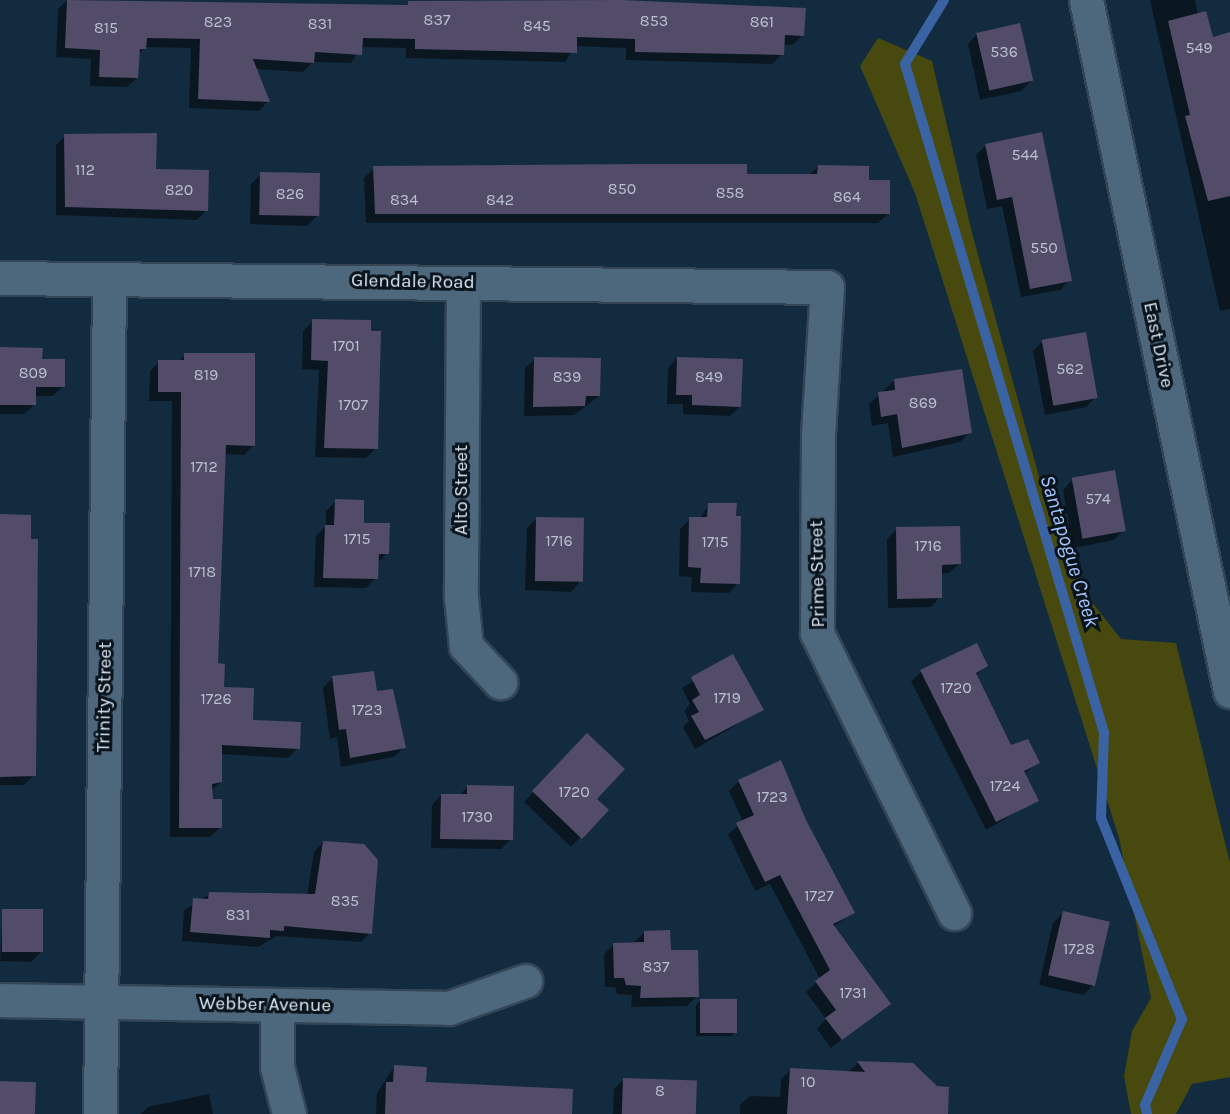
<!DOCTYPE html>
<style>
body{margin:0}
#map{position:relative;width:1230px;height:1114px;overflow:hidden;background:#132b3e;font-family:Karla,sans-serif}
div>[style]{position:absolute}
.green>*{inset:0;background:#47490e}
.shadow>*{inset:0;background:#0007}
.stream>*{height:10px;margin:-5px;padding:0 5px;transform-origin:5px;border-radius:5px;background:#3a63a4}
.building>*{inset:0;background:#524c68;transform-origin:0 0}
.roads{filter:drop-shadow(2px 0 #344656) drop-shadow(-2px 0 #344656) drop-shadow(0 2px #344656) drop-shadow(0 -2px #344656)}
.minor>*{height:33px;margin:-16.5px;padding:0 16.5px;transform-origin:16.5px;border-radius:16.5px;background:#4d677d}
span{translate:-50% -50%;white-space:nowrap;text-align:center;line-height:1.15;-webkit-text-stroke:6px #09131b;paint-order:stroke}
.number-label{font-size:16px;color:#b7c0d1}
.number-label span{-webkit-text-stroke-width:0}
.street-label{font-size:19px;color:#d9e7f4}
.water-label{font-size:21px;color:#a3c6fd;font-style:italic}
</style>
<div id="map">
<div class="green">
<i style="clip-path:polygon(878px 38px,932px 61px,972px 233px,1049px 513px,1087px 596px,1121px 639px,1176px 643px,1230px 863px,1230px 1077px,1192px 1084px,1176px 1114px,1131px 1114px,1124px 1076px,1132px 1031px,1151px 998px,1119px 838px,915px 193px,860px 66px)"></i>
</div>
<div class="shadow">
<i style="clip-path:polygon(67px 0,405px 7px,409px 3px,802px 35px,793px 45px,782px 45px,782px 54px,772px 64px,626px 60px,626px 48px,575px 46px,565px 62px,406px 58px,406px 48px,361px 47px,351px 63px,313px 62px,303px 72px,255px 69px,268px 101px,259px 111px,189px 108px,191px 48px,145px 47px,138px 55px,137px 78px,127px 87px,90px 86px,91px 59px,56px 57px,58px 9px)"></i>
<i style="clip-path:polygon(1150px 0,1195px 0,1198px 15px,1212px 39px,1230px 49px,1230px 309px,1220px 311px)"></i>
<i style="clip-path:polygon(977px 34px,1031px 81px,1021px 91px,980px 100px,968px 44px)"></i>
<i style="clip-path:polygon(65px 136px,206px 210px,197px 220px,56px 215px,56px 145px)"></i>
<i style="clip-path:polygon(986px 145px,1070px 280px,1060px 290px,1021px 297px,1002px 206px,987px 209px,976px 155px)"></i>
<i style="clip-path:polygon(818px 166px,868px 181px,888px 214px,878px 223px,366px 223px,364px 178px,374px 168px,809px 176px)"></i>
<i style="clip-path:polygon(261px 174px,317px 216px,307px 226px,250px 224px,251px 184px)"></i>
<i style="clip-path:polygon(313px 321px,376px 448px,366px 458px,315px 457px,319px 370px,302px 369px,303px 331px)"></i>
<i style="clip-path:polygon(1043px 341px,1096px 397px,1086px 407px,1045px 415px,1033px 351px)"></i>
<i style="clip-path:polygon(0 349px,40px 360px,63px 386px,53px 396px,34px 396px,34px 405px,24px 414px,0 414px)"></i>
<i style="clip-path:polygon(185px 355px,254px 445px,244px 455px,224px 454px,217px 665px,222px 689px,251px 721px,298px 748px,288px 758px,221px 754px,220px 782px,211px 791px,220px 828px,210px 837px,170px 837px,172px 401px,149px 401px,150px 371px,159px 362px,178px 362px)"></i>
<i style="clip-path:polygon(677px 358px,740px 406px,730px 416px,683px 414px,683px 404px,667px 404px,668px 368px)"></i>
<i style="clip-path:polygon(535px 359px,599px 396px,574px 415px,524px 416px,525px 368px)"></i>
<i style="clip-path:polygon(894px 381px,970px 432px,960px 442px,893px 457px,888px 423px,872px 426px,869px 404px)"></i>
<i style="clip-path:polygon(1072px 480px,1124px 530px,1114px 540px,1073px 548px,1063px 490px)"></i>
<i style="clip-path:polygon(336px 501px,387px 553px,377px 564px,376px 578px,366px 588px,314px 587px,316px 536px,326px 526px,326px 511px)"></i>
<i style="clip-path:polygon(709px 505px,738px 583px,729px 593px,691px 592px,692px 577px,679px 576px,680px 529px,690px 519px,699px 519px)"></i>
<i style="clip-path:polygon(0 516px,34px 775px,24px 785px,0 785px)"></i>
<i style="clip-path:polygon(537px 518px,580px 582px,571px 592px,525px 590px,527px 528px)"></i>
<i style="clip-path:polygon(897px 529px,959px 564px,949px 573px,940px 574px,940px 597px,931px 607px,888px 608px,887px 539px)"></i>
<i style="clip-path:polygon(733px 657px,762px 710px,695px 749px,683px 727px,689px 721px,684px 711px,690px 704px,682px 688px)"></i>
<i style="clip-path:polygon(986px 666px,976px 676px,1010px 748px,1038px 762px,1024px 774px,1037px 800px,986px 830px,911px 681px,921px 672px)"></i>
<i style="clip-path:polygon(332px 678px,376px 692px,404px 747px,394px 757px,341px 767px,337px 737px,330px 739px,323px 688px)"></i>
<i style="clip-path:polygon(587px 736px,594px 799px,606px 810px,571px 847px,524px 802px)"></i>
<i style="clip-path:polygon(739px 781px,852px 913px,833px 927px,888px 1004px,831px 1048px,817px 1029px,826px 1019px,806px 992px,820px 979px,770px 884px,755px 891px,728px 834px,743px 822px,729px 791px)"></i>
<i style="clip-path:polygon(467px 787px,511px 839px,501px 849px,431px 848px,432px 805px,441px 795px,459px 796px)"></i>
<i style="clip-path:polygon(323px 842px,370px 933px,361px 942px,277px 936px,258px 947px,182px 941px,184px 910px,210px 894px,307px 896px,314px 852px)"></i>
<i style="clip-path:polygon(3px 910px,41px 952px,31px 962px,0 961px)"></i>
<i style="clip-path:polygon(1063px 913px,1093px 985px,1083px 995px,1039px 985px,1053px 923px)"></i>
<i style="clip-path:polygon(644px 933px,697px 996px,687px 1006px,631px 1007px,632px 995px,617px 994px,615px 987px,605px 987px,604px 954px,614px 944px,634px 942px)"></i>
<i style="clip-path:polygon(700px 1001px,736px 1031px,731px 1036px,696px 1036px,696px 1005px)"></i>
<i style="clip-path:polygon(858px 1063px,913px 1065px,946px 1114px,740px 1114px,740px 1105px,750px 1096px,780px 1097px,781px 1080px,790px 1070px,847px 1073px)"></i>
<i style="clip-path:polygon(394px 1067px,424px 1084px,571px 1114px,376px 1114px,377px 1093px)"></i>
<i style="clip-path:polygon(624px 1079px,694px 1114px,613px 1114px,614px 1089px)"></i>
<i style="clip-path:polygon(209px 1094px,213px 1114px,141px 1114px,148px 1107px)"></i>
</div>
<div class="stream">
<i style="left:944px;top:0;width:75px;rotate:121.4deg"></i>
<i style="left:905px;top:64px;width:698px;rotate:73.43deg"></i>
<i style="left:1104px;top:733px;width:85px;rotate:92deg"></i>
<i style="left:1101px;top:818px;width:217px;rotate:68.1deg"></i>
<i style="left:1182px;top:1019px;width:94px;rotate:113.3deg"></i>
<i style="left:1145px;top:1105px;width:9px;rotate:77deg"></i>
</div>
<div class="building">
<i style="clip-path:polygon(67px 0,408px 5px,408px 1px,621px 0,806px 8px,804px 36px,785px 35px,784px 55px,635px 52px,635px 39px,577px 37px,577px 53px,415px 49px,415px 39px,363px 38px,362px 55px,315px 52px,314px 63px,253px 59px,270px 102px,198px 99px,200px 39px,147px 38px,146px 49px,140px 49px,138px 78px,99px 77px,100px 50px,65px 48px)"></i>
<i style="clip-path:polygon(1206px 11px,1213px 37px,1230px 32px,1230px 196px,1208px 201px,1185px 116px,1190px 115px,1168px 21px)"></i>
<i style="left:1020px;top:23px;width:59px;height:45px;rotate:77deg"></i>
<i style="clip-path:polygon(1042px 132px,1072px 281px,1030px 289px,1012px 197px,997px 200px,985px 144px)"></i>
<i style="clip-path:polygon(157px 133px,156px 169px,209px 170px,208px 211px,65px 207px,64px 134px)"></i>
<i style="clip-path:polygon(638px 164px,747px 164px,747px 174px,817px 174px,818px 165px,869px 166px,869px 180px,890px 180px,890px 214px,375px 214px,373px 166px)"></i>
<i style="left:260px;top:172px;width:60px;height:43px;rotate:1deg"></i>
<i style="clip-path:polygon(312px 319px,371px 320px,371px 331px,381px 331px,378px 449px,324px 448px,328px 361px,311px 360px)"></i>
<i style="left:1086px;top:332px;width:67px;height:45px;rotate:80deg"></i>
<i style="clip-path:polygon(0 347px,43px 348px,42px 359px,65px 359px,65px 387px,36px 387px,36px 405px,0 405px)"></i>
<i style="clip-path:polygon(184px 353px,255px 353px,255px 446px,226px 445px,218px 663px,225px 664px,224px 687px,254px 688px,253px 720px,301px 722px,300px 749px,222px 745px,222px 782px,212px 784px,213px 799px,222px 799px,222px 828px,179px 828px,181px 392px,158px 392px,158px 360px,184px 360px)"></i>
<i style="clip-path:polygon(534px 357px,601px 358px,600px 396px,586px 396px,585px 406px,533px 407px)"></i>
<i style="clip-path:polygon(677px 357px,743px 359px,741px 407px,692px 405px,692px 395px,676px 395px)"></i>
<i style="clip-path:polygon(962px 369px,972px 433px,902px 448px,897px 414px,881px 417px,878px 392px,895px 390px,894px 379px)"></i>
<i style="left:1115px;top:470px;width:62px;height:44px;rotate:80deg"></i>
<i style="clip-path:polygon(335px 499px,364px 500px,364px 523px,390px 523px,389px 554px,379px 554px,378px 579px,323px 578px,325px 525px,334px 525px)"></i>
<i style="clip-path:polygon(708px 503px,737px 503px,736px 516px,741px 516px,740px 584px,700px 583px,701px 568px,688px 567px,689px 517px,707px 517px)"></i>
<i style="clip-path:polygon(0 514px,31px 515px,31px 539px,38px 539px,36px 776px,0 777px)"></i>
<i style="left:536px;top:517px;width:48px;height:64px;rotate:1deg"></i>
<i style="clip-path:polygon(960px 526px,961px 564px,942px 565px,942px 598px,897px 599px,896px 527px)"></i>
<i style="clip-path:polygon(977px 643px,988px 666px,976px 673px,1011px 745px,1028px 739px,1040px 763px,1024px 771px,1039px 801px,996px 822px,920px 670px)"></i>
<i style="clip-path:polygon(733px 654px,764px 710px,705px 740px,691px 716px,699px 712px,692px 700px,700px 695px,691px 677px)"></i>
<i style="clip-path:polygon(374px 671px,377px 691px,393px 689px,406px 748px,350px 758px,346px 729px,339px 730px,332px 676px)"></i>
<i style="clip-path:polygon(587px 733px,625px 769px,597px 799px,609px 810px,582px 839px,532px 791px)"></i>
<i style="clip-path:polygon(781px 760px,806px 820px,855px 913px,833px 924px,891px 1004px,842px 1040px,825px 1018px,836px 1010px,815px 981px,830px 970px,780px 875px,765px 882px,736px 823px,754px 815px,738px 780px)"></i>
<i style="clip-path:polygon(467px 785px,514px 786px,513px 840px,440px 839px,441px 794px,467px 794px)"></i>
<i style="clip-path:polygon(323px 841px,364px 844px,378px 860px,372px 934px,284px 926px,284px 931px,270px 930px,270px 938px,190px 932px,193px 898px,208px 899px,209px 892px,315px 894px)"></i>
<i style="left:2px;top:909px;width:41px;height:43px"></i>
<i style="left:1063px;top:911px;width:48px;height:66px;rotate:13deg"></i>
<i style="clip-path:polygon(670px 930px,671px 950px,698px 950px,699px 997px,640px 998px,641px 986px,626px 985px,624px 978px,614px 978px,613px 943px,644px 942px,644px 931px)"></i>
<i style="left:700px;top:999px;width:37px;height:34px"></i>
<i style="clip-path:polygon(857px 1061px,913px 1063px,937px 1086px,949px 1087px,948px 1114px,787px 1114px,790px 1068px,865px 1072px)"></i>
<i style="clip-path:polygon(394px 1065px,427px 1067px,426px 1082px,573px 1089px,572px 1114px,385px 1114px,386px 1082px,393px 1082px)"></i>
<i style="left:623px;top:1078px;width:74px;height:36px;rotate:2deg"></i>
<i style="left:0;top:1081px;width:36px;height:33px;rotate:2deg"></i>
</div>
<div class="roads">
<div class="minor">
<i style="left:1086px;top:0;width:706px;rotate:78.23deg"></i>
<i style="left:0;top:278px;width:827px;rotate:0.62deg"></i>
<i style="left:827px;top:287px;width:147px;rotate:93.5deg"></i>
<i style="left:818px;top:434px;width:199px;rotate:90.3deg"></i>
<i style="left:817px;top:633px;width:312px;rotate:63.9deg"></i>
<i style="left:463px;top:283px;width:314px;rotate:90.4deg"></i>
<i style="left:461px;top:597px;width:49px;rotate:84.2deg"></i>
<i style="left:466px;top:646px;width:50px;rotate:46.6deg"></i>
<i style="left:0;top:1000px;width:449px;rotate:1deg"></i>
<i style="left:449px;top:1008px;width:81px;rotate:-19.6deg"></i>
<i style="left:277px;top:1006px;width:61px;rotate:90deg"></i>
<i style="left:277px;top:1067px;width:49px;rotate:75.7deg"></i>
<i style="left:100px;top:1114px;width:835px;rotate:-89.38deg"></i>
</div>
</div>
<div class="number-label">
<span style="left:437px;top:20px">837</span>
<span style="left:654px;top:21px">853</span>
<span style="left:218px;top:22px">823</span>
<span style="left:762px;top:22px">861</span>
<span style="left:320px;top:24px">831</span>
<span style="left:537px;top:26px">845</span>
<span style="left:106px;top:28px">815</span>
<span style="left:1199px;top:48px">549</span>
<span style="left:1004px;top:52px">536</span>
<span style="left:1025px;top:155px">544</span>
<span style="left:85px;top:170px">112</span>
<span style="left:622px;top:189px">850</span>
<span style="left:179px;top:190px">820</span>
<span style="left:730px;top:193px">858</span>
<span style="left:290px;top:194px">826</span>
<span style="left:847px;top:197px">864</span>
<span style="left:404px;top:200px">834</span>
<span style="left:500px;top:200px">842</span>
<span style="left:1044px;top:248px">550</span>
<span style="left:346px;top:346px">1701</span>
<span style="left:1070px;top:369px">562</span>
<span style="left:33px;top:373px">809</span>
<span style="left:206px;top:375px">819</span>
<span style="left:567px;top:377px">839</span>
<span style="left:709px;top:377px">849</span>
<span style="left:923px;top:403px">869</span>
<span style="left:353px;top:405px">1707</span>
<span style="left:204px;top:467px">1712</span>
<span style="left:1098px;top:499px">574</span>
<span style="left:357px;top:539px">1715</span>
<span style="left:559px;top:541px">1716</span>
<span style="left:715px;top:542px">1715</span>
<span style="left:928px;top:546px">1716</span>
<span style="left:202px;top:572px">1718</span>
<span style="left:956px;top:688px">1720</span>
<span style="left:727px;top:698px">1719</span>
<span style="left:216px;top:699px">1726</span>
<span style="left:367px;top:710px">1723</span>
<span style="left:1005px;top:786px">1724</span>
<span style="left:574px;top:792px">1720</span>
<span style="left:772px;top:797px">1723</span>
<span style="left:477px;top:817px">1730</span>
<span style="left:819px;top:896px">1727</span>
<span style="left:345px;top:901px">835</span>
<span style="left:238px;top:915px">831</span>
<span style="left:1079px;top:949px">1728</span>
<span style="left:656px;top:967px">837</span>
<span style="left:853px;top:993px">1731</span>
<span style="left:808px;top:1082px">10</span>
<span style="left:660px;top:1091px">8</span>
</div>
<div class="street-label">
<span style="left:413px;top:282px;rotate:1deg">Glendale Road</span>
<span style="left:1158px;top:345px;rotate:78deg">East Drive</span>
<span style="left:462px;top:490px;rotate:-90deg">Alto Street</span>
<span style="left:818px;top:574px;rotate:-91deg">Prime Street</span>
<span style="left:105px;top:697px;rotate:-89deg">Trinity Street</span>
<span style="left:265px;top:1005px;rotate:1deg">Webber Avenue</span>
</div>
<div class="water-label">
<span style="left:1070px;top:551px;rotate:73deg">Santapogue Creek</span>
</div>
</div>
